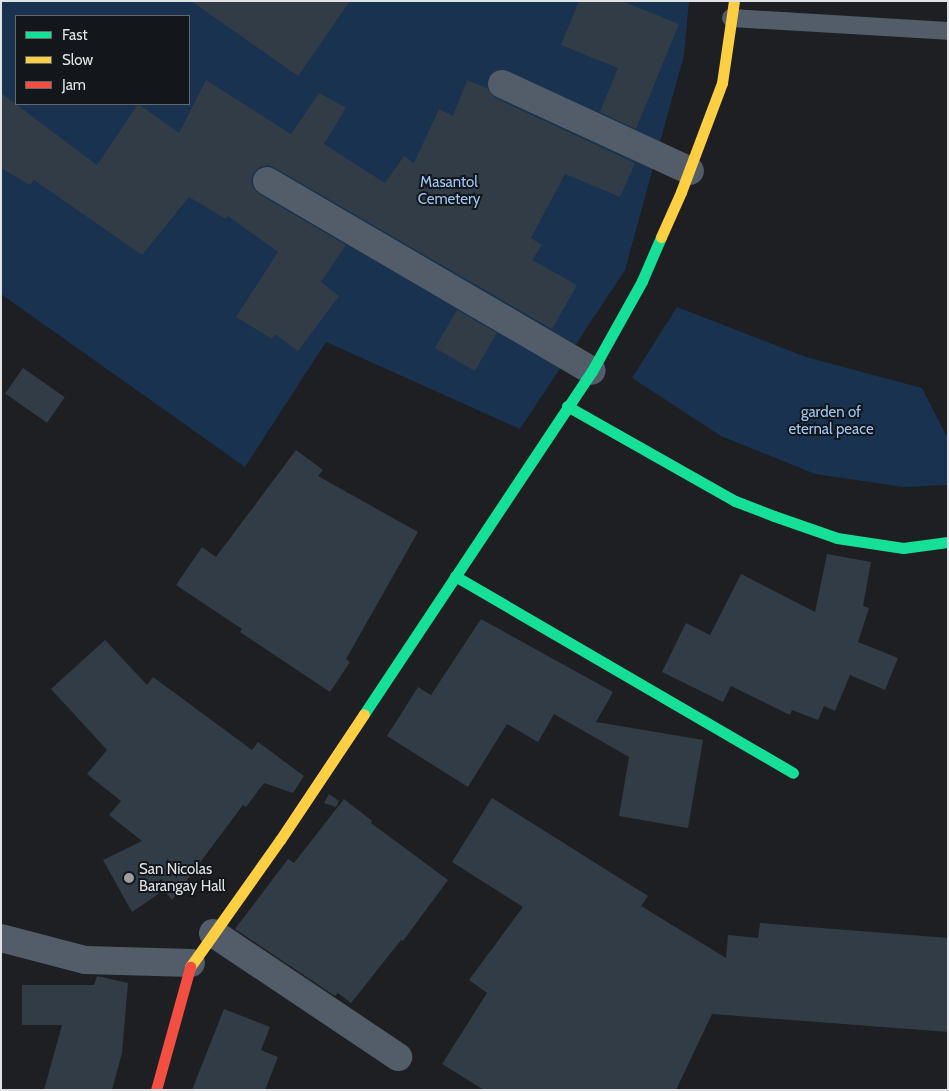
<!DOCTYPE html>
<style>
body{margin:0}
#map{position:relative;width:949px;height:1091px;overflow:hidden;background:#1d1f22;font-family:Cabin,sans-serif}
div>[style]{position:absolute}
.green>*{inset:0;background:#18324f}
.building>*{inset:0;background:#323c46;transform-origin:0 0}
.lane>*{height:18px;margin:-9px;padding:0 9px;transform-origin:9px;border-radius:9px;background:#535d69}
.street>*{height:28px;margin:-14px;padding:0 14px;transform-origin:14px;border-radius:14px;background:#535d69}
.fast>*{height:11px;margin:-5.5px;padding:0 5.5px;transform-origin:5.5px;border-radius:5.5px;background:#16e098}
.slow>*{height:11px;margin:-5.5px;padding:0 5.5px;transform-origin:5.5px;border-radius:5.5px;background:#ffcf43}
.jam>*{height:11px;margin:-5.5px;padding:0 5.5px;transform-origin:5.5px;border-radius:5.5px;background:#f24e42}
.dots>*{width:14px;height:14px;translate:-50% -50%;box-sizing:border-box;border:2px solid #13161a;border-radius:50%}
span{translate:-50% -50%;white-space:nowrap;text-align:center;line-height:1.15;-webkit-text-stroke:4px #13161a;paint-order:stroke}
.park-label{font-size:15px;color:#9ec6f4}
.poi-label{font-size:15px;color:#e0e2e5}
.left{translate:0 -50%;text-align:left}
.frame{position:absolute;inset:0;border:2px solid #e0e2e5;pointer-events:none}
.legend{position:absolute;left:15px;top:15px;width:175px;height:90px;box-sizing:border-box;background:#13161a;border:1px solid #65686b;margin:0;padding:6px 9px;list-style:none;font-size:15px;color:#e0e2e5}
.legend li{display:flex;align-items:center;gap:10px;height:25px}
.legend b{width:25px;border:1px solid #65686b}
</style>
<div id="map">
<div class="green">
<i style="clip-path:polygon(evenodd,1px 1px,689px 1px,684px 55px,625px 270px,520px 429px,326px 342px,245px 467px,1px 294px,1px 1px,16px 16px,189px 16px,189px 104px,16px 104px,16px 16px)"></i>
<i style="clip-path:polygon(677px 307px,806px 357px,922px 388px,948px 439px,948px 485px,904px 487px,815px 474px,721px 436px,632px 378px)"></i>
</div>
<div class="building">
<i style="clip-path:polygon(191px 1px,350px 1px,298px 76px)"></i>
<i style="clip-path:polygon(579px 1px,622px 1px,679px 24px,636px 129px,600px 112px,618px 68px,561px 45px)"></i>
<i style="clip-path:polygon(206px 80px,291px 134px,319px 93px,346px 108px,324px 144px,385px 183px,404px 156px,414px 163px,439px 109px,453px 116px,467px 80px,487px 88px,495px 98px,635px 163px,620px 197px,565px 174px,531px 238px,542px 245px,532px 260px,577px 285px,552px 329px,275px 168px,268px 165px,260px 167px,254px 173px,251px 180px,253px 188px,259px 194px,346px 245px,321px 282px,339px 296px,298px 351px,275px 334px,272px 339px,236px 317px,278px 252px,228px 216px,226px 219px,189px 197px,142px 255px,34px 180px,30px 185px,1px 168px,1px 93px,97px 165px,138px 104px,179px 133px)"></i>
<i style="left:457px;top:310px;width:46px;height:44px;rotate:30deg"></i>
<i style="left:23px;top:368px;width:51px;height:31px;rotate:35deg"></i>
<i style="clip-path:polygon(296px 450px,323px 470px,318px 476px,418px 532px,346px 659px,350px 662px,330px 692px,240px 632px,242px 629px,176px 585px,202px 547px,216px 557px)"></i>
<i style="clip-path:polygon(827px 554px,871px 562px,863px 606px,869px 608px,858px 642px,898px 658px,885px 690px,850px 675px,835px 711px,824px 706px,818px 720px,792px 710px,790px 715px,731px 686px,723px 702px,662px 672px,686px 623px,710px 635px,741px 574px,815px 612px)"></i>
<i style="clip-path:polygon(481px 619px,613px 692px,596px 722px,703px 740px,688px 828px,619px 816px,629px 757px,554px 714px,538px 742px,507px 724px,468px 787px,387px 736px,418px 687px,431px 695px)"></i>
<i style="clip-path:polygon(105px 640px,147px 685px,153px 677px,252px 750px,258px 742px,304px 776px,293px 793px,264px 783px,246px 807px,243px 805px,172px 900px,164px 890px,132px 912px,103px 860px,142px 841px,109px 815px,121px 801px,87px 774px,107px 750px,51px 689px)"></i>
<i style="clip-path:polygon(329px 794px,339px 801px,336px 807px,324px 803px)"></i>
<i style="clip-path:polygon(492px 798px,648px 896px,641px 906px,726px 958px,728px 935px,758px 938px,760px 923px,948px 938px,948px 1032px,712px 1014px,676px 1090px,484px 1090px,442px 1064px,487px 993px,469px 980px,523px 907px,452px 862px)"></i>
<i style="clip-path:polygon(344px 799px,372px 821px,371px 823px,448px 880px,403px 941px,401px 940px,351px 1003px,338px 993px,335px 996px,235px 929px,288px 859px,294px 863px)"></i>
<i style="clip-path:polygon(97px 976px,128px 983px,122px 1053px,112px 1090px,44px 1090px,62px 1025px,22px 1025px,22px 985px,94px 985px)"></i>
<i style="clip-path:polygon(224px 1009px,270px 1027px,261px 1050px,278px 1057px,265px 1090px,192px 1090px)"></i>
</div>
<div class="lane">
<i style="left:731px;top:18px;width:217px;rotate:3.4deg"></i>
</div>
<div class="street">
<i style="left:502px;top:84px;width:207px;rotate:24.8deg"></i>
<i style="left:267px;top:181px;width:376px;rotate:30.3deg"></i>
<i style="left:213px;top:933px;width:223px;rotate:33.8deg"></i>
<i style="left:1px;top:938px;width:87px;rotate:14.7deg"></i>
<i style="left:85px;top:960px;width:106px;rotate:1.6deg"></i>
</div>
<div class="fast">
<i style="left:567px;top:406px;width:193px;rotate:29.5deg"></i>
<i style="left:735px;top:501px;width:42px;rotate:21deg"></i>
<i style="left:774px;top:516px;width:67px;rotate:19.2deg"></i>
<i style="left:837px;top:538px;width:67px;rotate:8.6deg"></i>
<i style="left:903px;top:548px;width:45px;rotate:-7.6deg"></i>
<i style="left:455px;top:576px;width:391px;rotate:30.2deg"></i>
<i style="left:364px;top:714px;width:412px;rotate:-56.4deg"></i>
<i style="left:592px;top:371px;width:103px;rotate:-60.9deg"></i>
<i style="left:642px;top:281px;width:48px;rotate:-66.6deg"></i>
</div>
<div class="slow">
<i style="left:661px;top:237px;width:49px;rotate:-66deg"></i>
<i style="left:681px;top:192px;width:116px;rotate:-69.4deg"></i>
<i style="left:722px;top:83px;width:83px;rotate:-81.7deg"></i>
<i style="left:190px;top:967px;width:156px;rotate:-54.7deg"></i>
<i style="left:280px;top:840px;width:151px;rotate:-56.3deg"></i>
</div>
<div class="jam">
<i style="left:156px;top:1090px;width:128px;rotate:-74.5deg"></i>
</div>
<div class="dots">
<i style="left:129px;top:878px;background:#9c9ea1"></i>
</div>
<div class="park-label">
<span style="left:449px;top:191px">Masantol<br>Cemetery</span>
<span style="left:831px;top:421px">garden of<br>eternal peace</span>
</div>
<div class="poi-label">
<span class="left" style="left:139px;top:878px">San Nicolas<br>Barangay Hall</span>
</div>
<div class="frame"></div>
<ul class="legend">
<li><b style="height:6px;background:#16e098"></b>Fast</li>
<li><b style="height:6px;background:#ffcf43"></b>Slow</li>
<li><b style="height:6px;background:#f24e42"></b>Jam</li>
</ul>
</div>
